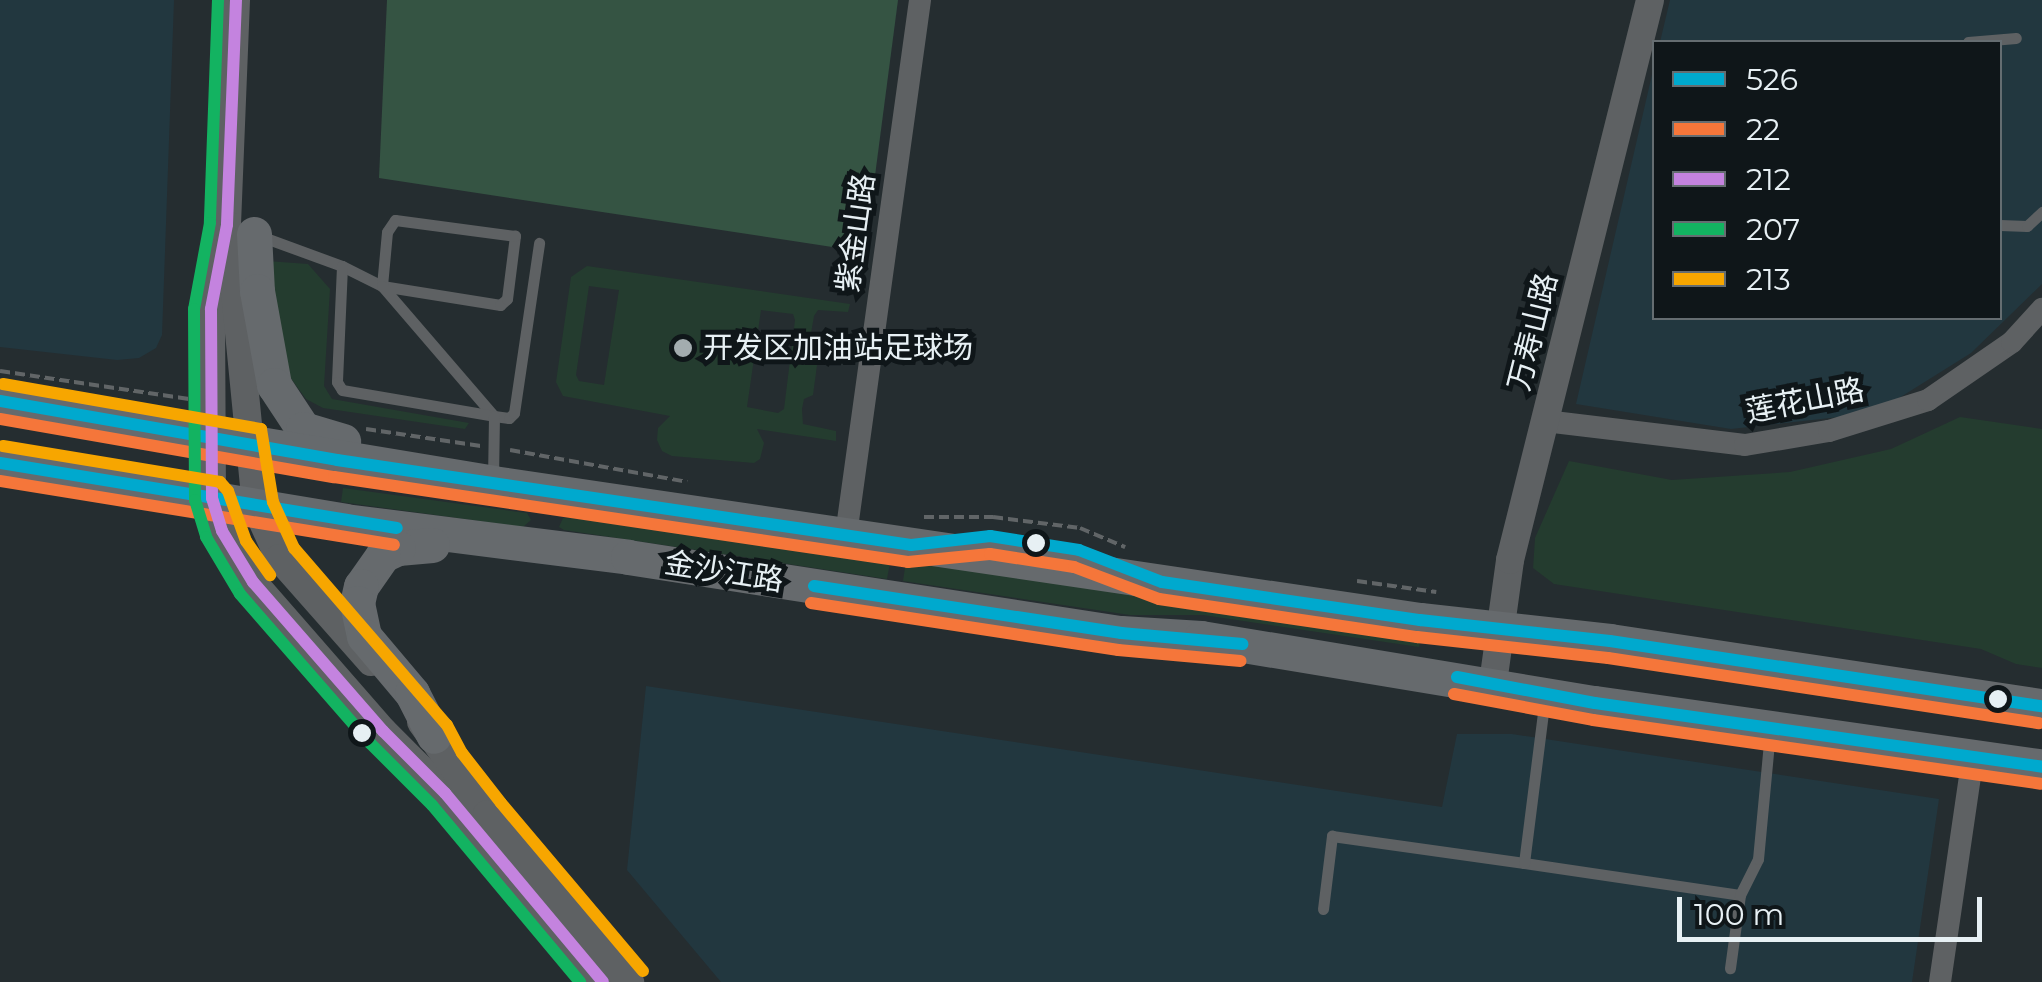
<!DOCTYPE html>
<meta charset="utf-8">
<style>
body{margin:0}
#map{position:relative;width:2042px;height:982px;overflow:hidden;background:#252d30;font-family:Montserrat,"Noto Sans SC",sans-serif}
div>[style]{position:absolute}
.built>*{inset:0;background:#22373f}
.green>*{inset:0;background:#243c2f}
.forest>*{inset:0;background:#355443}
.path>*{height:4px;margin-top:-2px;transform-origin:0;background:repeating-linear-gradient(90deg,#616567 0 10px,transparent 0 15px)}
.service>*{height:11px;margin:-5.5px;padding:0 5.5px;transform-origin:5.5px;border-radius:5.5px;background:#5e6163}
.minor>*{height:22px;margin:-11px;padding:0 11px;transform-origin:11px;border-radius:11px;background:#5e6163}
.tertiary>*{height:28px;margin:-14px;padding:0 14px;transform-origin:14px;border-radius:14px;background:#5e6163}
.primary>*{height:35px;margin:-17.5px;padding:0 17.5px;transform-origin:17.5px;border-radius:17.5px;background:#666a6d}
.bus-1>*{height:12px;margin:-6px;padding:0 6px;transform-origin:6px;border-radius:6px;background:#00a9ce}
.bus-2>*{height:12px;margin:-6px;padding:0 6px;transform-origin:6px;border-radius:6px;background:#f5763a}
.bus-3>*{height:12px;margin:-6px;padding:0 6px;transform-origin:6px;border-radius:6px;background:#c483df}
.bus-4>*{height:12px;margin:-6px;padding:0 6px;transform-origin:6px;border-radius:6px;background:#13b361}
.bus-5>*{height:12px;margin:-6px;padding:0 6px;transform-origin:6px;border-radius:6px;background:#f7a600}
.dots>*{width:28px;height:28px;translate:-50% -50%;box-sizing:border-box;border:5px solid #0f1619;border-radius:50%}
span{translate:-50% -50%;white-space:nowrap;text-align:center;line-height:1.15;-webkit-text-stroke:10px #0f1619;paint-order:stroke}
.street-label{font-size:30px;color:#e7f0f4}
.poi-label{font-size:30px;color:#e7f0f4}
.left{translate:0 -50%;text-align:left}
.legend{position:absolute;left:1652px;top:40px;width:350px;height:280px;box-sizing:border-box;background:#0f1619;border:2px solid #656d71;margin:0;padding:12px 18px;list-style:none;font-size:30px;color:#e7f0f4}
.legend li{display:flex;align-items:center;gap:20px;height:50px}
.legend b{width:50px;border:2px solid #656d71}
.scale{position:absolute;left:1677px;top:897px;width:305px;height:45px;box-sizing:border-box;border:5px solid #e7f0f4;border-top:0;padding-left:12px;font-size:30px;line-height:35px;white-space:nowrap;color:#e7f0f4;-webkit-text-stroke:8px #0f1619;paint-order:stroke}
</style>
<div id="map">
<div class="built">
<i style="clip-path:polygon(0 0,174px 0,162px 335px,156px 348px,139px 358px,117px 360px,0 347px)"></i>
<i style="clip-path:polygon(1670px 0,2042px 0,2042px 284px,1971px 353px,1875px 413px,1731px 429px,1576px 404px,1654px 66px,1654px 318px,2000px 318px,2000px 42px,1660px 42px)"></i>
<i style="clip-path:polygon(646px 686px,1442px 807px,1457px 734px,1512px 734px,1939px 799px,1912px 982px,721px 982px,627px 870px)"></i>
</div>
<div class="green">
<i style="clip-path:polygon(267px 261px,308px 264px,330px 289px,324px 386px,332px 399px,469px 423px,465px 429px,323px 408px,306px 399px,287px 373px)"></i>
<i style="clip-path:polygon(evenodd,587px 266px,850px 304px,848px 312px,818px 310px,814px 316px,811px 333px,820px 343px,813px 395px,804px 399px,802px 409px,803px 424px,836px 431px,836px 441px,757px 429px,764px 443px,760px 459px,754px 463px,672px 456px,662px 451px,657px 440px,658px 428px,670px 416px,563px 396px,556px 382px,571px 277px,587px 266px,589px 286px,619px 290px,604px 385px,579px 381px,576px 375px,589px 286px,587px 266px,761px 310px,793px 314px,795px 320px,784px 409px,778px 413px,747px 407px,761px 310px)"></i>
<i style="clip-path:polygon(1960px 417px,2042px 429px,2042px 668px,2016px 664px,1981px 649px,1554px 584px,1533px 568px,1535px 538px,1569px 461px,1672px 480px,1790px 472px,1891px 449px)"></i>
<i style="clip-path:polygon(343px 488px,527px 513px,531px 520px,523px 527px,341px 502px)"></i>
<i style="clip-path:polygon(563px 518px,651px 520px,891px 558px,887px 579px,564px 530px,559px 527px)"></i>
<i style="clip-path:polygon(906px 561px,1422px 636px,1419px 647px,1203px 615px,1130px 615px,903px 581px)"></i>
</div>
<div class="forest">
<i style="clip-path:polygon(387px 0,898px 0,865px 252px,379px 178px)"></i>
</div>
<div class="path">
<i style="left:0;top:371px;width:191px;rotate:8.4deg"></i>
<i style="left:366px;top:429px;width:116px;rotate:8.4deg"></i>
<i style="left:510px;top:450px;width:180px;rotate:10.2deg"></i>
<i style="left:924px;top:517px;width:69px"></i>
<i style="left:993px;top:517px;width:88px;rotate:7.2deg"></i>
<i style="left:1080px;top:528px;width:49px;rotate:22.9deg"></i>
<i style="left:1357px;top:581px;width:80px;rotate:7.9deg"></i>
</div>
<div class="service">
<i style="left:1968px;top:42px;width:48px;rotate:-4.8deg"></i>
<i style="left:2000px;top:225px;width:27px;rotate:2deg"></i>
<i style="left:2027px;top:226px;width:21px;rotate:-43deg"></i>
<i style="left:260px;top:236px;width:87px;rotate:20.1deg"></i>
<i style="left:342px;top:266px;width:45px;rotate:26.6deg"></i>
<i style="left:382px;top:286px;width:120px;rotate:9.1deg"></i>
<i style="left:500px;top:305px;width:9px;rotate:-41deg"></i>
<i style="left:507px;top:299px;width:64px;rotate:-82.8deg"></i>
<i style="left:515px;top:236px;width:121px;rotate:-172.4deg"></i>
<i style="left:395px;top:220px;width:14px;rotate:124deg"></i>
<i style="left:387px;top:232px;width:54px;rotate:95.3deg"></i>
<i style="left:382px;top:286px;width:172px;rotate:49.3deg"></i>
<i style="left:494px;top:416px;width:15px;rotate:8deg"></i>
<i style="left:509px;top:418px;width:7px;rotate:-45deg"></i>
<i style="left:514px;top:413px;width:172px;rotate:-81.6deg"></i>
<i style="left:342px;top:266px;width:116px;rotate:92.5deg"></i>
<i style="left:337px;top:382px;width:9px;rotate:58deg"></i>
<i style="left:342px;top:390px;width:154px;rotate:9.7deg"></i>
<i style="left:494px;top:416px;width:63px;rotate:90.9deg"></i>
<i style="left:969px;top:539px;width:21px;rotate:-8deg"></i>
<i style="left:990px;top:536px;width:90px;rotate:8.9deg"></i>
<i style="left:1079px;top:550px;width:25px;rotate:21deg"></i>
<i style="left:1524px;top:863px;width:218px;rotate:8.4deg"></i>
<i style="left:1740px;top:895px;width:74px;rotate:97.8deg"></i>
<i style="left:1740px;top:895px;width:40px;rotate:-63.4deg"></i>
<i style="left:1758px;top:859px;width:128px;rotate:-84.6deg"></i>
<i style="left:1323px;top:909px;width:74px;rotate:-83deg"></i>
<i style="left:1332px;top:836px;width:194px;rotate:8deg"></i>
<i style="left:1524px;top:863px;width:167px;rotate:-82.8deg"></i>
</div>
<div class="minor">
<i style="left:1545px;top:421px;width:201px;rotate:6.8deg"></i>
<i style="left:1745px;top:445px;width:85px;rotate:-9.5deg"></i>
<i style="left:1829px;top:431px;width:104px;rotate:-17.4deg"></i>
<i style="left:1928px;top:400px;width:102px;rotate:-34.6deg"></i>
<i style="left:2012px;top:342px;width:45px;rotate:-47.7deg"></i>
<i style="left:846px;top:535px;width:540px;rotate:-82.12deg"></i>
<i style="left:1940px;top:982px;width:228px;rotate:-81.7deg"></i>
</div>
<div class="tertiary">
<i style="left:236px;top:0;width:225px;rotate:92.3deg"></i>
<i style="left:227px;top:225px;width:86px;rotate:100.8deg"></i>
<i style="left:211px;top:309px;width:189px;rotate:89.7deg"></i>
<i style="left:212px;top:498px;width:34px;rotate:73deg"></i>
<i style="left:222px;top:531px;width:60px;rotate:58.7deg"></i>
<i style="left:253px;top:582px;width:198px;rotate:48.9deg"></i>
<i style="left:383px;top:731px;width:88px;rotate:45deg"></i>
<i style="left:445px;top:793px;width:246px;rotate:50.1deg"></i>
<i style="left:230px;top:241px;width:267px;rotate:84.4deg"></i>
<i style="left:256px;top:507px;width:56px;rotate:65.7deg"></i>
<i style="left:279px;top:558px;width:139px;rotate:48.5deg"></i>
<i style="left:1493px;top:683px;width:124px;rotate:-82.1deg"></i>
<i style="left:1510px;top:560px;width:577px;rotate:-75.96deg"></i>
<i style="left:421px;top:722px;width:113px;rotate:54.3deg"></i>
<i style="left:487px;top:814px;width:221px;rotate:49.6deg"></i>
</div>
<div class="primary">
<i style="left:254px;top:234px;width:57px;rotate:87deg"></i>
<i style="left:257px;top:291px;width:96px;rotate:79.7deg"></i>
<i style="left:274px;top:385px;width:53px;rotate:56.6deg"></i>
<i style="left:303px;top:429px;width:42px;rotate:16.7deg"></i>
<i style="left:0;top:401px;width:500px;rotate:9.4deg"></i>
<i style="left:493px;top:483px;width:937px;rotate:8.41deg"></i>
<i style="left:1420px;top:620px;width:191px;rotate:6.3deg"></i>
<i style="left:1610px;top:641px;width:437px;rotate:8.6deg"></i>
<i style="left:0;top:463px;width:350px;rotate:9.5deg"></i>
<i style="left:345px;top:521px;width:285px;rotate:7.2deg"></i>
<i style="left:628px;top:557px;width:499px;rotate:8.8deg"></i>
<i style="left:1121px;top:633px;width:80px;rotate:3.6deg"></i>
<i style="left:1201px;top:638px;width:399px;rotate:9.4deg"></i>
<i style="left:1595px;top:703px;width:452px;rotate:8.1deg"></i>
<i style="left:432px;top:545px;width:34px;rotate:175deg"></i>
<i style="left:398px;top:548px;width:17px;rotate:155deg"></i>
<i style="left:383px;top:555px;width:38px;rotate:125deg"></i>
<i style="left:361px;top:586px;width:17px;rotate:103deg"></i>
<i style="left:357px;top:603px;width:34px;rotate:78deg"></i>
<i style="left:364px;top:636px;width:75px;rotate:49.9deg"></i>
<i style="left:412px;top:693px;width:48px;rotate:62.9deg"></i>
</div>
<div class="bus-1">
<i style="left:0;top:401px;width:342px;rotate:9.9deg"></i>
<i style="left:337px;top:460px;width:580px;rotate:8.42deg"></i>
<i style="left:911px;top:545px;width:80px;rotate:-6.5deg"></i>
<i style="left:990px;top:536px;width:90px;rotate:8.9deg"></i>
<i style="left:1079px;top:550px;width:89px;rotate:21.1deg"></i>
<i style="left:1162px;top:582px;width:261px;rotate:8.4deg"></i>
<i style="left:1420px;top:620px;width:191px;rotate:6.3deg"></i>
<i style="left:1610px;top:641px;width:437px;rotate:8.6deg"></i>
<i style="left:0;top:463px;width:402px;rotate:9.3deg"></i>
<i style="left:814px;top:586px;width:311px;rotate:8.7deg"></i>
<i style="left:1121px;top:633px;width:122px;rotate:5.2deg"></i>
<i style="left:1457px;top:677px;width:140px;rotate:10.7deg"></i>
<i style="left:1595px;top:703px;width:452px;rotate:8.1deg"></i>
</div>
<div class="bus-2">
<i style="left:0;top:419px;width:339px;rotate:9.9deg"></i>
<i style="left:334px;top:477px;width:580px;rotate:8.42deg"></i>
<i style="left:908px;top:562px;width:82px;rotate:-5.6deg"></i>
<i style="left:990px;top:554px;width:85px;rotate:8.8deg"></i>
<i style="left:1074px;top:567px;width:91px;rotate:20.6deg"></i>
<i style="left:1159px;top:599px;width:261px;rotate:8.4deg"></i>
<i style="left:1417px;top:637px;width:192px;rotate:6.3deg"></i>
<i style="left:1608px;top:658px;width:436px;rotate:8.6deg"></i>
<i style="left:0;top:481px;width:399px;rotate:9.2deg"></i>
<i style="left:811px;top:603px;width:311px;rotate:8.7deg"></i>
<i style="left:1118px;top:650px;width:123px;rotate:5.1deg"></i>
<i style="left:1454px;top:694px;width:141px;rotate:10.6deg"></i>
<i style="left:1593px;top:720px;width:452px;rotate:8.1deg"></i>
</div>
<div class="bus-3">
<i style="left:236px;top:0;width:225px;rotate:92.3deg"></i>
<i style="left:227px;top:225px;width:86px;rotate:100.8deg"></i>
<i style="left:211px;top:309px;width:189px;rotate:89.7deg"></i>
<i style="left:212px;top:498px;width:34px;rotate:73deg"></i>
<i style="left:222px;top:531px;width:60px;rotate:58.7deg"></i>
<i style="left:253px;top:582px;width:198px;rotate:48.9deg"></i>
<i style="left:383px;top:731px;width:88px;rotate:45deg"></i>
<i style="left:445px;top:793px;width:246px;rotate:50.1deg"></i>
</div>
<div class="bus-4">
<i style="left:218px;top:0;width:223px;rotate:92.1deg"></i>
<i style="left:210px;top:223px;width:87px;rotate:100.5deg"></i>
<i style="left:194px;top:309px;width:191px;rotate:89.7deg"></i>
<i style="left:195px;top:500px;width:39px;rotate:73deg"></i>
<i style="left:206px;top:537px;width:66px;rotate:59.2deg"></i>
<i style="left:240px;top:594px;width:198px;rotate:48.9deg"></i>
<i style="left:370px;top:743px;width:88px;rotate:45deg"></i>
<i style="left:432px;top:805px;width:231px;rotate:50.1deg"></i>
</div>
<div class="bus-5">
<i style="left:3px;top:384px;width:262px;rotate:9.9deg"></i>
<i style="left:261px;top:429px;width:74px;rotate:80.7deg"></i>
<i style="left:273px;top:502px;width:51px;rotate:65.5deg"></i>
<i style="left:294px;top:548px;width:234px;rotate:49.2deg"></i>
<i style="left:447px;top:725px;width:32px;rotate:62deg"></i>
<i style="left:462px;top:753px;width:63px;rotate:52deg"></i>
<i style="left:501px;top:803px;width:220px;rotate:49.8deg"></i>
<i style="left:3px;top:446px;width:220px;rotate:9.4deg"></i>
<i style="left:220px;top:482px;width:12px;rotate:48deg"></i>
<i style="left:228px;top:491px;width:53px;rotate:70.2deg"></i>
<i style="left:246px;top:541px;width:42px;rotate:54.8deg"></i>
</div>
<div class="dots">
<i style="left:683px;top:348px;background:#a3acaf"></i>
<i style="left:1036px;top:543px;background:#e7f0f4"></i>
<i style="left:1998px;top:699px;background:#e7f0f4"></i>
<i style="left:362px;top:733px;background:#e7f0f4"></i>
</div>
<div class="street-label">
<span style="left:856px;top:233px;rotate:-82deg">紫金山路</span>
<span style="left:1533px;top:332px;rotate:-76deg">万寿山路</span>
<span style="left:1805px;top:401px;rotate:-11deg">莲花山路</span>
<span style="left:724px;top:572px;rotate:9deg">金沙江路</span>
</div>
<div class="poi-label">
<span class="left" style="left:703px;top:348px">开发区加油站足球场</span>
</div>
<ul class="legend">
<li><b style="height:12px;background:#00a9ce"></b>526</li>
<li><b style="height:12px;background:#f5763a"></b>22</li>
<li><b style="height:12px;background:#c483df"></b>212</li>
<li><b style="height:12px;background:#13b361"></b>207</li>
<li><b style="height:12px;background:#f7a600"></b>213</li>
</ul>
<div class="scale">100 m</div>
</div>
